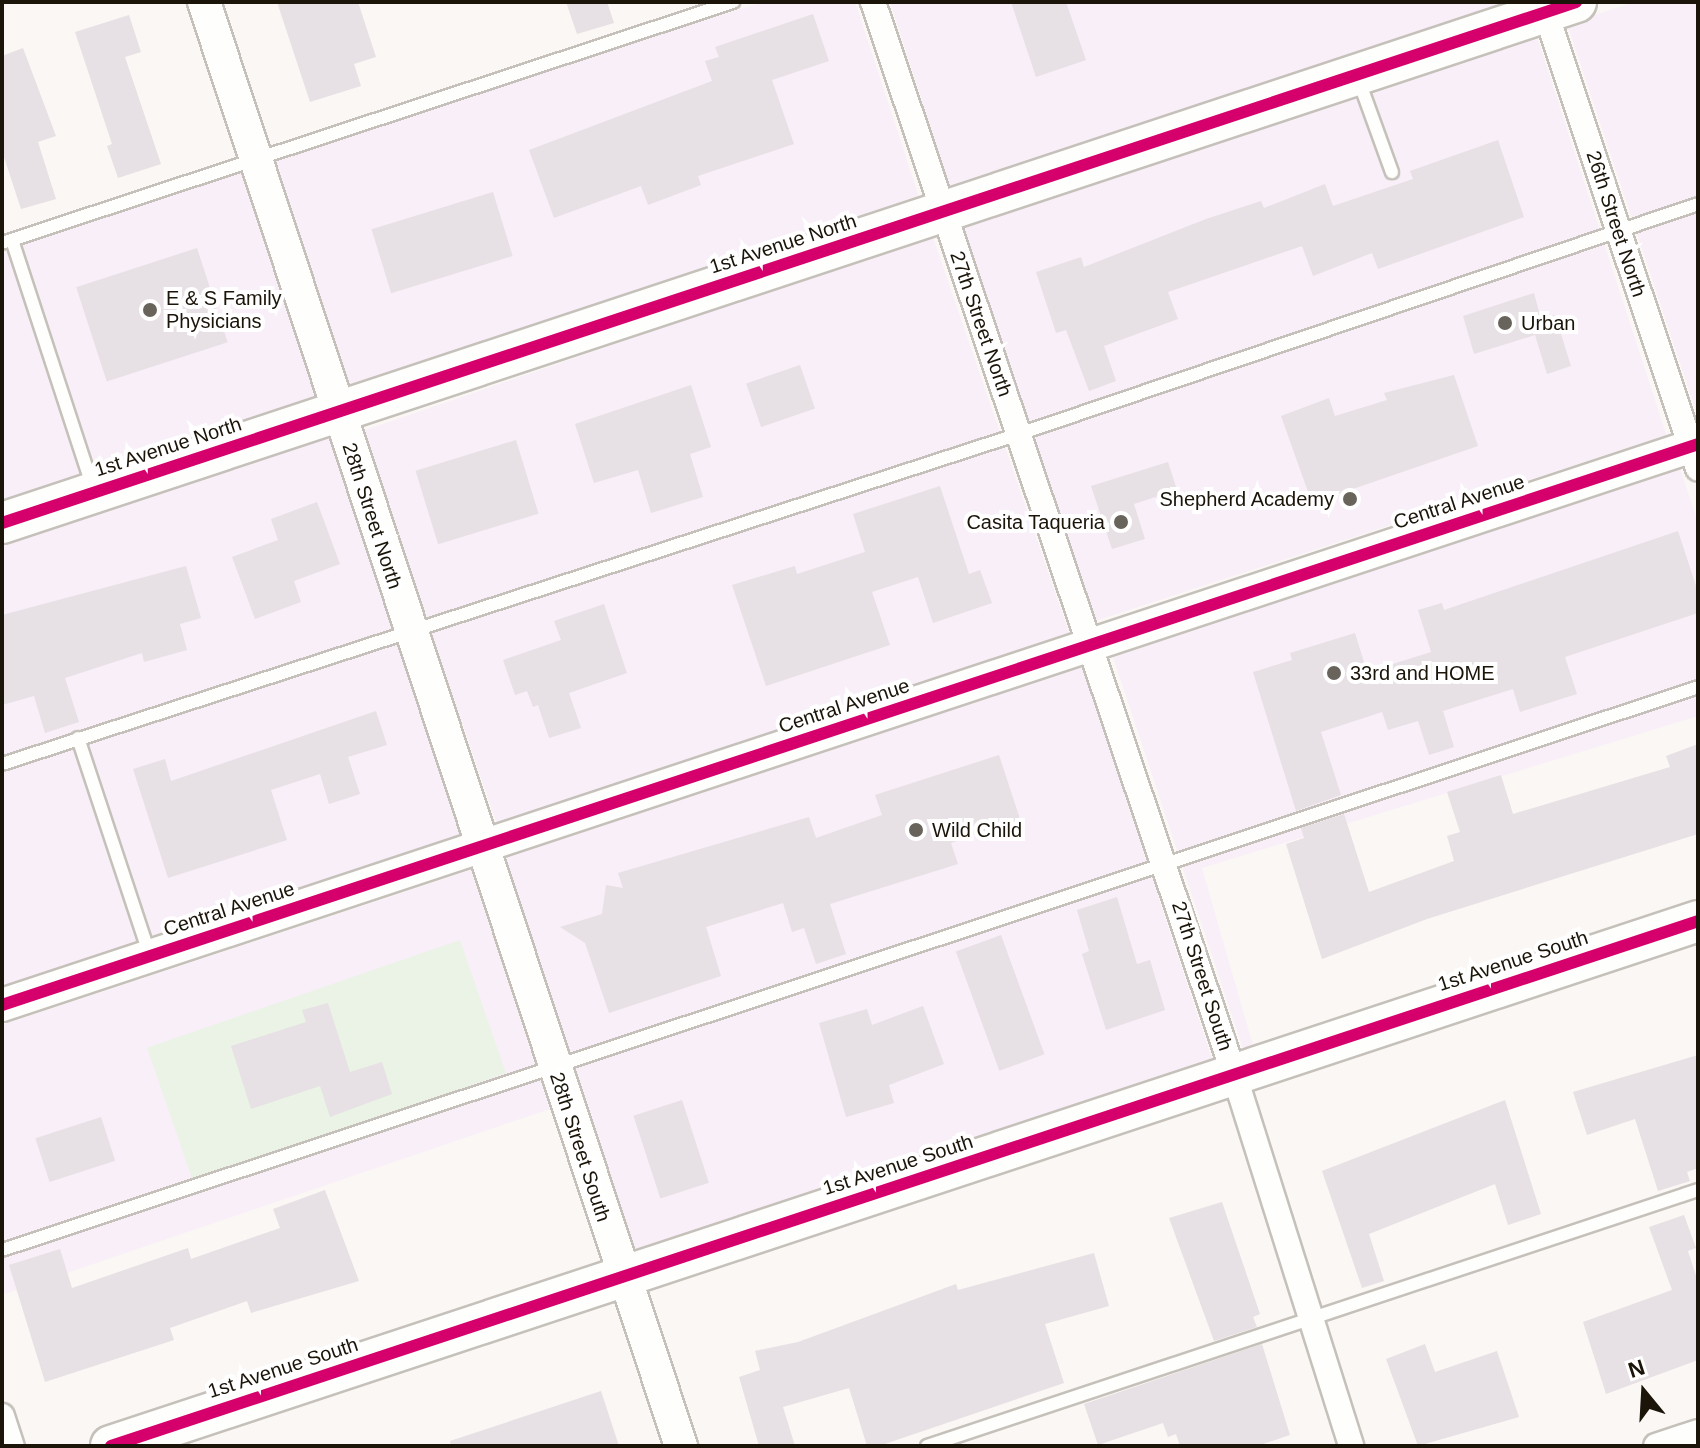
<!DOCTYPE html>
<style>
body{margin:0}
#map{position:relative;width:1700px;height:1448px;overflow:hidden;background:#faf7f4;font-family:Arial,sans-serif}
div>[style]{position:absolute}
.commercial>*{inset:0;background:#f9eff8;transform-origin:0 0}
.green>*{inset:0;background:#eaf3e6;transform-origin:0 0}
.building>*{inset:0;background:#e7e0e4;transform-origin:0 0}
.roads{filter:drop-shadow(2px 0 #c5c1ba) drop-shadow(-2px 0 #c5c1ba) drop-shadow(0 2px #c5c1ba) drop-shadow(0 -2px #c5c1ba)}
.service>*{height:12px;margin:-6px;padding:0 6px;transform-origin:6px;border-radius:6px;background:#fefefd}
.minor>*{height:24px;margin:-12px;padding:0 12px;transform-origin:12px;border-radius:12px;background:#fefefd}
.tertiary>*{height:32px;margin:-16px;padding:0 16px;transform-origin:16px;border-radius:16px;background:#fefefd}
.primary>*{height:40px;margin:-20px;padding:0 20px;transform-origin:20px;border-radius:20px;background:#fefefd}
.cycleway>*{height:12px;margin:-6px;padding:0 6px;transform-origin:6px;border-radius:6px;background:#d6006c}
.dots>*{width:22px;height:22px;translate:-50% -50%;box-sizing:border-box;border:4px solid #fff;border-radius:50%}
span{translate:-50% -50%;white-space:nowrap;text-align:center;line-height:1.15;-webkit-text-stroke:8px #fff;paint-order:stroke}
.street-label{font-size:20px;color:#1a1409}
.poi-label{font-size:20px;color:#1a1409}
.left{translate:0 -50%;text-align:left}
.right{translate:-100% -50%;text-align:right}
.frame{position:absolute;inset:0;border:4px solid #1a1409;pointer-events:none}
.north{position:absolute;left:1604px;top:1352px;width:80px;height:80px;-webkit-text-stroke:6px #fff;paint-order:stroke;rotate:342deg;font-size:22px;font-weight:700;line-height:32px;text-align:center;color:#1a1409}
.north::after{content:'';display:block;margin:auto;width:28px;height:36px;background:#1a1409;clip-path:polygon(50% 0,100% 100%,50% 72%,0 100%)}
</style>
<div id="map">
<div class="commercial">
<i style="clip-path:polygon(764px 2px,855px 2px,920px 200px,348px 389px,271px 154px)"></i>
<i style="clip-path:polygon(890px 2px,1517px 2px,951px 190px)"></i>
<i style="clip-path:polygon(1635px 2px,1698px 2px,1698px 417px,1567px 24px)"></i>
<i style="left:1536px;top:34px;width:422px;height:604px;rotate:72deg"></i>
<i style="clip-path:polygon(239px 164px,317px 400px,2px 504px,2px 237px)"></i>
<i style="left:932px;top:235px;width:421px;height:603px;rotate:71deg"></i>
<i style="clip-path:polygon(328px 435px,460px 835px,2px 986px,2px 542px)"></i>
<i style="clip-path:polygon(1680px 469px,1698px 522px,1698px 716px,1202px 868px,1254px 1049px,1244px 1052px,1113px 657px)"></i>
<i style="clip-path:polygon(1082px 667px,1213px 1062px,632px 1254px,586px 1098px,581px 1099px,502px 859px)"></i>
<i style="clip-path:polygon(471px 870px,550px 1109px,2px 1295px,2px 1025px)"></i>
</div>
<div class="green">
<i style="left:460px;top:940px;width:141px;height:331px;rotate:71deg"></i>
</div>
<div class="building">
<i style="clip-path:polygon(277px 2px,358px 2px,376px 57px,354px 64px,361px 86px,310px 102px)"></i>
<i style="clip-path:polygon(566px 2px,607px 2px,614px 23px,577px 34px)"></i>
<i style="clip-path:polygon(1011px 2px,1066px 2px,1086px 60px,1036px 77px)"></i>
<i style="clip-path:polygon(813px 14px,829px 61px,772px 80px,794px 144px,698px 176px,701px 185px,648px 205px,641px 186px,554px 218px,529px 150px,712px 81px,705px 61px,719px 57px,715px 47px)"></i>
<i style="clip-path:polygon(129px 15px,141px 52px,125px 57px,161px 164px,118px 178px,107px 146px,112px 144px,75px 32px)"></i>
<i style="clip-path:polygon(23px 48px,56px 136px,38px 142px,56px 199px,21px 209px,2px 151px,2px 56px)"></i>
<i style="clip-path:polygon(1498px 140px,1524px 217px,1378px 269px,1372px 253px,1313px 276px,1302px 246px,1168px 292px,1178px 319px,1104px 346px,1116px 381px,1089px 391px,1066px 330px,1056px 333px,1036px 272px,1081px 257px,1084px 267px,1206px 219px,1261px 201px,1264px 208px,1325px 184px,1333px 206px,1413px 179px,1410px 171px)"></i>
<i style="left:493px;top:192px;width:67px;height:127px;rotate:73deg"></i>
<i style="left:197px;top:248px;width:99px;height:127px;rotate:72deg"></i>
<i style="clip-path:polygon(1534px 293px,1541px 319px,1555px 315px,1571px 366px,1547px 374px,1535px 335px,1474px 354px,1463px 316px)"></i>
<i style="left:800px;top:365px;width:46px;height:57px;rotate:71deg"></i>
<i style="clip-path:polygon(1454px 375px,1478px 446px,1312px 503px,1281px 416px,1329px 398px,1335px 416px,1387px 400px,1384px 393px)"></i>
<i style="clip-path:polygon(691px 385px,711px 447px,690px 454px,703px 497px,651px 513px,638px 470px,594px 483px,575px 424px)"></i>
<i style="left:516px;top:440px;width:77px;height:105px;rotate:73deg"></i>
<i style="clip-path:polygon(1168px 462px,1177px 490px,1134px 504px,1145px 539px,1112px 549px,1091px 486px)"></i>
<i style="clip-path:polygon(940px 486px,969px 574px,980px 570px,992px 603px,933px 623px,918px 577px,872px 592px,890px 645px,766px 686px,732px 585px,795px 566px,797px 574px,865px 552px,853px 514px)"></i>
<i style="clip-path:polygon(317px 502px,340px 564px,294px 581px,301px 602px,255px 619px,232px 557px,278px 540px,271px 519px)"></i>
<i style="clip-path:polygon(1678px 531px,1698px 592px,1698px 613px,1565px 657px,1577px 694px,1520px 712px,1513px 689px,1443px 711px,1454px 747px,1429px 755px,1418px 721px,1388px 730px,1382px 712px,1321px 732px,1341px 795px,1296px 811px,1253px 672px,1292px 660px,1290px 653px,1355px 633px,1367px 672px,1431px 652px,1418px 610px,1442px 603px,1444px 610px)"></i>
<i style="clip-path:polygon(186px 566px,201px 618px,180px 624px,187px 650px,144px 662px,142px 653px,65px 678px,79px 722px,45px 733px,34px 696px,2px 705px,2px 615px)"></i>
<i style="clip-path:polygon(604px 604px,627px 673px,569px 693px,581px 728px,549px 738px,538px 705px,533px 707px,527px 691px,515px 695px,503px 660px,561px 640px,554px 621px)"></i>
<i style="clip-path:polygon(376px 711px,387px 745px,348px 757px,360px 794px,329px 804px,320px 774px,271px 790px,287px 840px,168px 878px,133px 769px,165px 759px,171px 781px)"></i>
<i style="clip-path:polygon(1698px 744px,1698px 834px,1427px 919px,1322px 959px,1286px 844px,1304px 838px,1301px 828px,1344px 814px,1369px 892px,1454px 861px,1447px 836px,1460px 832px,1447px 792px,1501px 775px,1513px 814px,1670px 767px,1666px 756px)"></i>
<i style="clip-path:polygon(999px 755px,1020px 819px,951px 843px,958px 864px,830px 904px,846px 954px,816px 964px,804px 928px,792px 932px,783px 903px,706px 927px,721px 976px,609px 1013px,585px 943px,560px 927px,602px 914px,606px 885px,623px 888px,618px 873px,809px 817px,816px 838px,882px 815px,875px 795px)"></i>
<i style="clip-path:polygon(1117px 897px,1137px 964px,1150px 960px,1165px 1010px,1106px 1030px,1082px 954px,1089px 951px,1077px 910px)"></i>
<i style="left:1001px;top:935px;width:127px;height:48px;rotate:70deg"></i>
<i style="clip-path:polygon(328px 1003px,350px 1072px,382px 1062px,392px 1094px,330px 1117px,320px 1086px,251px 1109px,231px 1046px,306px 1022px,302px 1010px)"></i>
<i style="clip-path:polygon(923px 1006px,944px 1064px,889px 1085px,894px 1103px,846px 1117px,819px 1023px,867px 1009px,872px 1025px)"></i>
<i style="clip-path:polygon(1698px 1055px,1698px 1168px,1687px 1172px,1690px 1181px,1658px 1191px,1635px 1119px,1587px 1135px,1573px 1092px)"></i>
<i style="left:682px;top:1100px;width:87px;height:51px;rotate:72deg"></i>
<i style="clip-path:polygon(1505px 1100px,1541px 1214px,1508px 1225px,1495px 1184px,1369px 1234px,1384px 1281px,1362px 1288px,1322px 1171px)"></i>
<i style="left:101px;top:1117px;width:46px;height:69px;rotate:72deg"></i>
<i style="clip-path:polygon(325px 1190px,359px 1281px,251px 1313px,247px 1301px,170px 1328px,174px 1340px,45px 1382px,9px 1265px,60px 1249px,72px 1288px,188px 1248px,191px 1259px,280px 1228px,273px 1209px)"></i>
<i style="clip-path:polygon(1222px 1202px,1260px 1314px,1253px 1317px,1257px 1327px,1214px 1341px,1169px 1218px)"></i>
<i style="clip-path:polygon(1684px 1215px,1696px 1248px,1688px 1251px,1698px 1282px,1698px 1360px,1606px 1394px,1583px 1322px,1672px 1290px,1649px 1227px)"></i>
<i style="clip-path:polygon(1094px 1253px,1109px 1306px,1045px 1324px,1064px 1383px,879px 1446px,867px 1446px,849px 1388px,783px 1407px,795px 1446px,759px 1446px,739px 1377px,760px 1370px,755px 1351px,798px 1342px,956px 1284px,958px 1290px)"></i>
<i style="clip-path:polygon(1262px 1344px,1290px 1435px,1257px 1446px,1180px 1446px,1176px 1434px,1168px 1437px,1163px 1423px,1098px 1445px,1084px 1404px)"></i>
<i style="clip-path:polygon(1425px 1344px,1435px 1372px,1497px 1351px,1519px 1417px,1418px 1446px,1386px 1359px)"></i>
<i style="clip-path:polygon(601px 1391px,619px 1446px,451px 1446px,450px 1441px)"></i>
</div>
<div class="roads">
<div class="service">
<i style="left:1359px;top:81px;width:97px;rotate:70.1deg"></i>
<i style="left:12px;top:240px;width:261px;rotate:71.9deg"></i>
<i style="left:2px;top:243px;width:770px;rotate:-18.25deg"></i>
<i style="left:78px;top:738px;width:226px;rotate:71.7deg"></i>
<i style="left:2px;top:764px;width:1069px;rotate:-17.98deg"></i>
<i style="left:1019px;top:434px;width:717px;rotate:-18.71deg"></i>
<i style="left:2px;top:1250px;width:1787px;rotate:-18.36deg"></i>
<i style="left:927px;top:1446px;width:812px;rotate:-18.37deg"></i>
</div>
<div class="minor">
<i style="left:873px;top:2px;width:1131px;rotate:71.39deg"></i>
<i style="left:1234px;top:1074px;width:390px;rotate:72.5deg"></i>
<i style="left:1542px;top:2px;width:492px;rotate:71.5deg"></i>
<i style="left:2px;top:1416px;width:32px;rotate:72deg"></i>
<i style="left:1656px;top:1446px;width:44px;rotate:-18.4deg"></i>
</div>
<div class="tertiary">
<i style="left:204px;top:2px;width:1521px;rotate:71.72deg"></i>
<i style="left:2px;top:1005px;width:1786px;rotate:-18.3deg"></i>
</div>
<div class="primary">
<i style="left:2px;top:523px;width:1658px;rotate:-18.31deg"></i>
<i style="left:111px;top:1446px;width:1672px;rotate:-18.3deg"></i>
</div>
</div>
<div class="cycleway">
<i style="left:2px;top:523px;width:1658px;rotate:-18.31deg"></i>
<i style="left:2px;top:1005px;width:1786px;rotate:-18.3deg"></i>
<i style="left:111px;top:1446px;width:1672px;rotate:-18.3deg"></i>
</div>
<div class="dots">
<i style="left:150px;top:310px;background:#68635b"></i>
<i style="left:1505px;top:323px;background:#68635b"></i>
<i style="left:1350px;top:499px;background:#68635b"></i>
<i style="left:1121px;top:522px;background:#68635b"></i>
<i style="left:1334px;top:673px;background:#68635b"></i>
<i style="left:916px;top:830px;background:#68635b"></i>
</div>
<div class="street-label">
<span style="left:1616px;top:224px;rotate:72deg">26th Street North</span>
<span style="left:783px;top:244px;rotate:-18deg">1st Avenue North</span>
<span style="left:981px;top:324px;rotate:71deg">27th Street North</span>
<span style="left:168px;top:447px;rotate:-18deg">1st Avenue North</span>
<span style="left:1459px;top:502px;rotate:-18deg">Central Avenue</span>
<span style="left:372px;top:516px;rotate:72deg">28th Street North</span>
<span style="left:844px;top:706px;rotate:-18deg">Central Avenue</span>
<span style="left:229px;top:909px;rotate:-18deg">Central Avenue</span>
<span style="left:1513px;top:961px;rotate:-18deg">1st Avenue South</span>
<span style="left:1202px;top:976px;rotate:72deg">27th Street South</span>
<span style="left:580px;top:1147px;rotate:72deg">28th Street South</span>
<span style="left:898px;top:1165px;rotate:-18deg">1st Avenue South</span>
<span style="left:283px;top:1368px;rotate:-18deg">1st Avenue South</span>
</div>
<div class="poi-label">
<span class="left" style="left:166px;top:310px">E &amp; S Family<br>Physicians</span>
<span class="left" style="left:1521px;top:323px">Urban</span>
<span class="right" style="left:1334px;top:499px">Shepherd Academy</span>
<span class="right" style="left:1105px;top:522px">Casita Taqueria</span>
<span class="left" style="left:1350px;top:673px">33rd and HOME</span>
<span class="left" style="left:932px;top:830px">Wild Child</span>
</div>
<div class="frame"></div>
<div class="north">N</div>
</div>
